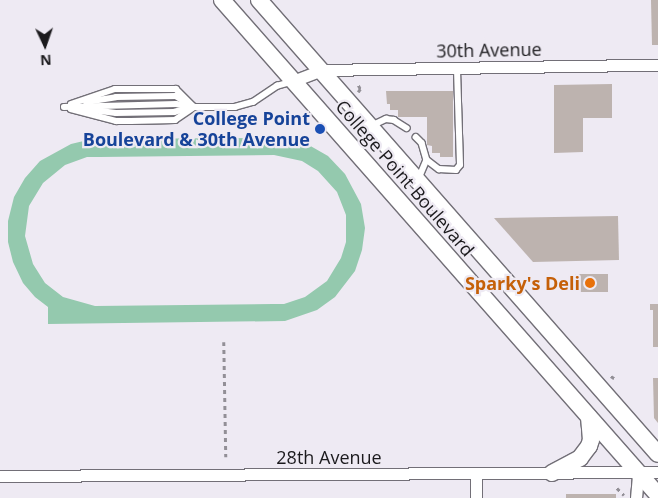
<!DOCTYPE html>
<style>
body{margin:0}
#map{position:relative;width:658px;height:498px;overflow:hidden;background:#eeeaf3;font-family:"Open Sans",sans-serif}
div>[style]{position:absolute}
.green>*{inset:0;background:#94c9ae}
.building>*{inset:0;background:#bdb3af;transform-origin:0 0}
.path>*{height:2.5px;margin-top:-1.25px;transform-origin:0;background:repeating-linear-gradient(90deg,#928f96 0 4px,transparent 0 8px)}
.roads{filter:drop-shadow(1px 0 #726f77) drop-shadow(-1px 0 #726f77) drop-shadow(0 1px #726f77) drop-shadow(0 -1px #726f77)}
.service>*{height:5.5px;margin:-2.75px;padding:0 2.75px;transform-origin:2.75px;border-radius:2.75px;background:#fff}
.minor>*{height:11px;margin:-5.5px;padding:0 5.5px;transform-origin:5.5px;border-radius:5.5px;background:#fff}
.secondary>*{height:16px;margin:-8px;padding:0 8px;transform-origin:8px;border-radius:8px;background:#fff}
.dots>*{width:14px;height:14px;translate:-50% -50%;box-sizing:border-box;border:2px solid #eeeaf3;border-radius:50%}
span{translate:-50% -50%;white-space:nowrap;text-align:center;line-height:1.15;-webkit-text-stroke:4.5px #eeeaf3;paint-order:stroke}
.street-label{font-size:18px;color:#1b1a1d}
.transit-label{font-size:18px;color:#164399;font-weight:700}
.right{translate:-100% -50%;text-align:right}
.food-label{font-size:18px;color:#c56008;font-weight:700}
.north{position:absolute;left:20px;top:20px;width:50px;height:50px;-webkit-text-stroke:4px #eeeaf3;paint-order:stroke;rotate:177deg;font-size:14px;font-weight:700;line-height:20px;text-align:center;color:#1b1a1d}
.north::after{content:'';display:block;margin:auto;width:18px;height:22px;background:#1b1a1d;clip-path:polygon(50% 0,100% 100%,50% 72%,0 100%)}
</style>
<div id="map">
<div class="green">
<i style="clip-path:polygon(evenodd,276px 138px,307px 144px,328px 156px,345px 174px,361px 204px,365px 228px,362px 250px,355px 271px,335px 297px,317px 310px,285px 321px,48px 324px,48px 307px,35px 297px,23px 283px,13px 262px,8px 242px,8px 221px,14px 197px,25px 178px,40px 161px,71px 144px,92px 139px,276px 138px,274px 155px,302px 161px,318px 171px,337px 192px,346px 215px,346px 242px,341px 258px,327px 281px,305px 297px,284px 304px,273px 304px,95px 306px,63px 297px,45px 283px,33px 264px,25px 236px,29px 206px,43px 183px,65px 165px,87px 157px,99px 157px,274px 155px)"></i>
</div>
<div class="building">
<i style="clip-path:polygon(651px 0,658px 0,658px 45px,652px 45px)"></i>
<i style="clip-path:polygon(612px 84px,612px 118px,583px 118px,583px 152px,554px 153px,554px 85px)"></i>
<i style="clip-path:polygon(386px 91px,453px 91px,453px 157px,440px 157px,440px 153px,432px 153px,432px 146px,427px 145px,427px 117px,398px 117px,398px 110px,390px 110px,390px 104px,387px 104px)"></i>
<i style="clip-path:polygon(618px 216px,619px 260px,533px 262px,494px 218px)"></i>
<i style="left:569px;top:274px;width:39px;height:18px"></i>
<i style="clip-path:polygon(650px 304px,658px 304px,658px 347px,653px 347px,653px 310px,650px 310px)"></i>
<i style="clip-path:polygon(653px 378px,658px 378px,658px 423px,654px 418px)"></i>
<i style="left:566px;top:494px;width:50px;height:4px"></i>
</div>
<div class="path">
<i style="left:358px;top:92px;width:4px;rotate:-56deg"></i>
<i style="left:360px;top:89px;width:4px;rotate:-117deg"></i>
<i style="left:224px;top:342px;width:115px;rotate:89deg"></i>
<i style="left:611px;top:376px;width:4px;rotate:34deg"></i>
<i style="left:617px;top:488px;width:10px;rotate:45deg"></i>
</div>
<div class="roads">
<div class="service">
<i style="left:86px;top:102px;width:30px;rotate:-9deg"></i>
<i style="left:116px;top:97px;width:60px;rotate:-1deg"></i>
<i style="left:176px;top:96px;width:13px;rotate:32deg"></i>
<i style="left:71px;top:104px;width:46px;rotate:-18.8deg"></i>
<i style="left:115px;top:89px;width:61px"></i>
<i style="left:176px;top:89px;width:25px;rotate:45deg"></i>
<i style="left:64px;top:107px;width:112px;rotate:-1.5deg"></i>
<i style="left:176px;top:104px;width:18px;rotate:9deg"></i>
<i style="left:194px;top:107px;width:41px"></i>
<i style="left:235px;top:107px;width:19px;rotate:-16deg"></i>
<i style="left:253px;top:102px;width:29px;rotate:-34deg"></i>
<i style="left:277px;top:86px;width:15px;rotate:-16deg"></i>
<i style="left:71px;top:109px;width:47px;rotate:14.9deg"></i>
<i style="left:116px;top:121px;width:15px"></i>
<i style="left:131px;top:121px;width:44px;rotate:-1.3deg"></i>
<i style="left:175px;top:120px;width:23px;rotate:-34deg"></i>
<i style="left:84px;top:109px;width:32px;rotate:7deg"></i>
<i style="left:116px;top:113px;width:58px;rotate:-1deg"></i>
<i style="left:174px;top:112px;width:16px;rotate:-15deg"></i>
<i style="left:371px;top:126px;width:17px;rotate:-25deg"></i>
<i style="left:386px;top:119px;width:8px;rotate:7deg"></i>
<i style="left:394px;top:120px;width:15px;rotate:32deg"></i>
<i style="left:416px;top:137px;width:8px;rotate:45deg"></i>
<i style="left:422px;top:143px;width:18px;rotate:74deg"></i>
<i style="left:427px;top:160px;width:21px;rotate:113deg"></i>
<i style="left:427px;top:160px;width:15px;rotate:37deg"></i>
<i style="left:439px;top:169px;width:17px;rotate:3deg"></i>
<i style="left:456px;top:170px;width:6px;rotate:-51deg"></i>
<i style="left:460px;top:165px;width:97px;rotate:-91.8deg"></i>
</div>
<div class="minor">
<i style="left:293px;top:81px;width:30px;rotate:-21deg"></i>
<i style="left:321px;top:70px;width:337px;rotate:-0.9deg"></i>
<i style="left:476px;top:474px;width:24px;rotate:90deg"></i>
<i style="left:0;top:476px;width:658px;rotate:-0.35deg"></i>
<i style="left:636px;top:498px;width:25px;rotate:-85deg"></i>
</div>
<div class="secondary">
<i style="left:222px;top:0;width:660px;rotate:48.63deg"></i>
<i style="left:259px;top:0;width:604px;rotate:48.69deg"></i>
<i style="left:552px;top:473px;width:32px;rotate:-28deg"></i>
<i style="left:580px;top:458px;width:15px;rotate:-53deg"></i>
<i style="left:589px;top:446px;width:6px;rotate:-72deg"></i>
<i style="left:591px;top:440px;width:23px;rotate:-95deg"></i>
</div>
</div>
<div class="dots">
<i style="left:320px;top:129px;background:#1a4fb4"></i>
<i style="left:590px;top:283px;background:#e8710a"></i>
</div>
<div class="street-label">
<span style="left:489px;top:50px;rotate:-1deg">30th Avenue</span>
<span style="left:405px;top:178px;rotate:49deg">College Point Boulevard</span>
<span style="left:329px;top:457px">28th Avenue</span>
</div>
<div class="transit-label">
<span class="right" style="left:310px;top:129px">College Point<br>Boulevard &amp; 30th Avenue</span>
</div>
<div class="food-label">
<span class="right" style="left:580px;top:283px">Sparky's Deli</span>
</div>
<div class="north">N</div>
</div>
